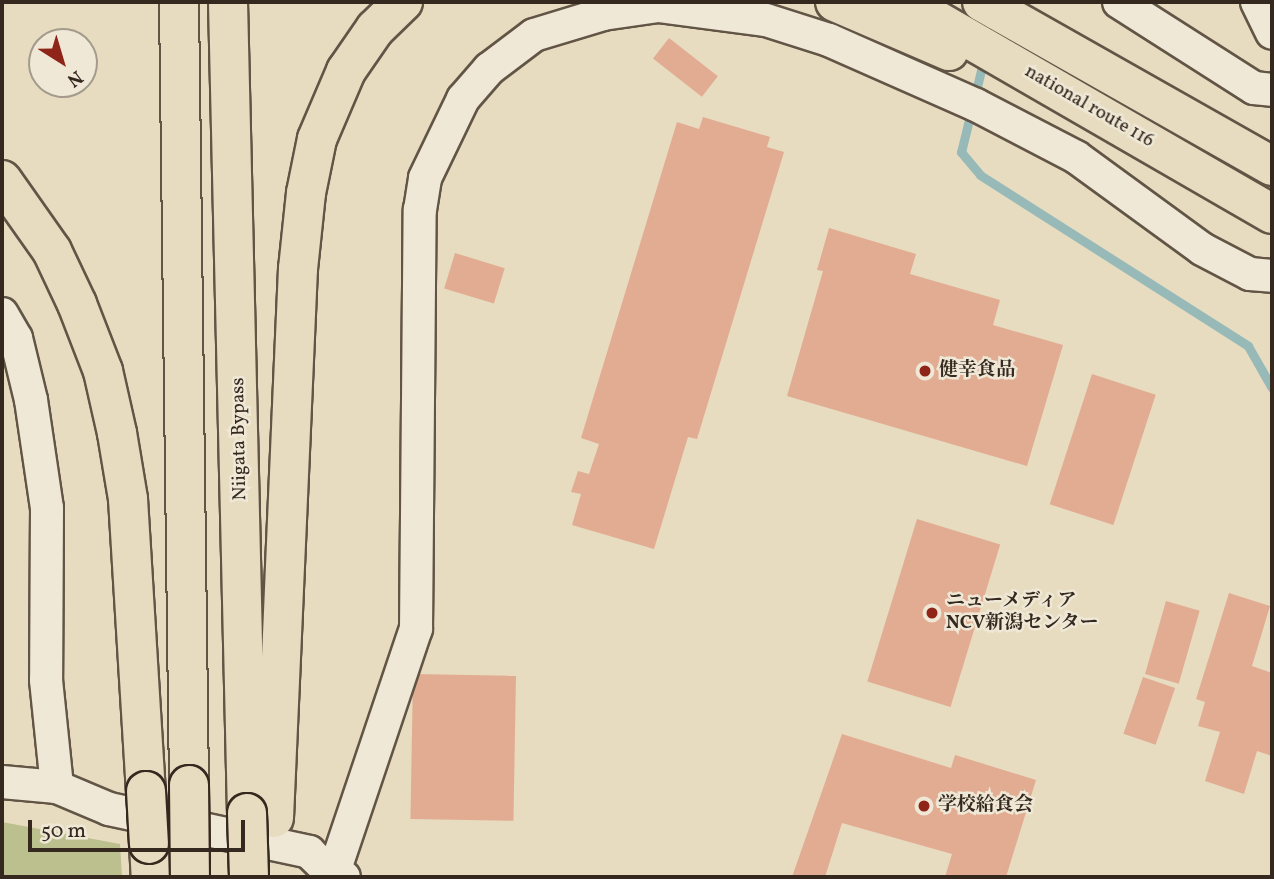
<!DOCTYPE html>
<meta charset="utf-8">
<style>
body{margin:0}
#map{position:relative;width:1274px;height:879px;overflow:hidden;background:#e7dcc0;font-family:Vollkorn,"Noto Serif JP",serif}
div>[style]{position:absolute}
.green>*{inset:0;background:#bcbf8e}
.stream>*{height:9px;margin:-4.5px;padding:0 4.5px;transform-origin:4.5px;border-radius:4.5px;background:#97bab8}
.building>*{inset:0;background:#e2ac92;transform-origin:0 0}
.roads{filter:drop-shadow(2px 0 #625546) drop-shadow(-2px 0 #625546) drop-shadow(0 2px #625546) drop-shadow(0 -2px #625546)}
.minor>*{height:32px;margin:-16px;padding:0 16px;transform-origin:16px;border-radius:16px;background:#efe8d6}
.trunk>*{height:38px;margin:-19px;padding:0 19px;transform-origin:19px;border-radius:19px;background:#e7dcc0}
.motorway>*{height:38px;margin:-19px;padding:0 19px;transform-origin:19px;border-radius:19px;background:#e7dcc0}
.bridges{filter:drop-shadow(2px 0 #35281e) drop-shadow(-2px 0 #35281e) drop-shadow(0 2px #35281e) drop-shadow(0 -2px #35281e)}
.trunk-bridge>*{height:38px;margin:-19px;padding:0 19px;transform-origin:19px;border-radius:19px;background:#e7dcc0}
.motorway-bridge>*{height:38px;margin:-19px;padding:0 19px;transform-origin:19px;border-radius:19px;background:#e7dcc0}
.dots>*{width:19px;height:19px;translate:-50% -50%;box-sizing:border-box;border:4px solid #efe8d6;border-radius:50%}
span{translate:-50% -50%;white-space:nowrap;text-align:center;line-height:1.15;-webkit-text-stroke:5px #efe8d6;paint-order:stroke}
.street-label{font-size:19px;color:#35281e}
.poi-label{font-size:19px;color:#35281e;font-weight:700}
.left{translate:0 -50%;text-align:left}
.frame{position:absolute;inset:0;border:4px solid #35281e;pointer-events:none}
.north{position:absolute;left:28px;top:28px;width:70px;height:70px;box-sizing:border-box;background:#efe8d6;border:2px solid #a59b8c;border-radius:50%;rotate:143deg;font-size:19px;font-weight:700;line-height:28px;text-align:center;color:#35281e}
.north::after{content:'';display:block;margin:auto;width:24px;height:32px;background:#8f2418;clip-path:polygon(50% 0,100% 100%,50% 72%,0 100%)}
.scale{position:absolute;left:28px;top:820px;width:217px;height:32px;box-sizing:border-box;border:4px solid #35281e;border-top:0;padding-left:9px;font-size:21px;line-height:24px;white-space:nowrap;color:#35281e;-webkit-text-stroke:5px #efe8d6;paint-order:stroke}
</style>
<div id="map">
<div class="green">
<i style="clip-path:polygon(2px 822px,120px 844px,122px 877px,2px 877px)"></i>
</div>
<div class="stream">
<i style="left:984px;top:58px;width:97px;rotate:103.7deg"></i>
<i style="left:961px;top:152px;width:30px;rotate:50deg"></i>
<i style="left:980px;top:175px;width:318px;rotate:32.5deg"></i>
<i style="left:1248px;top:346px;width:48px;rotate:60.3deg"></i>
</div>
<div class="building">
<i style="left:669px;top:38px;width:62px;height:26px;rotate:38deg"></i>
<i style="clip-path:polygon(703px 117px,770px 137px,767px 147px,784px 152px,697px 439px,688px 437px,654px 549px,572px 525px,581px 494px,571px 492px,578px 471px,589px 474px,599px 444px,581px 438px,677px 122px,699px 129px)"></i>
<i style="clip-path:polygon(829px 228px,916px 254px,910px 274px,1000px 300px,993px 325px,1063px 345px,1027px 466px,787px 396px,823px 271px,817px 270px)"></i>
<i style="left:455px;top:253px;width:52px;height:37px;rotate:17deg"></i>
<i style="left:1092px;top:374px;width:67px;height:137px;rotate:18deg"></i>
<i style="left:917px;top:519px;width:87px;height:170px;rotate:17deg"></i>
<i style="clip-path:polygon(1229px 593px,1270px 606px,1252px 666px,1272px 673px,1272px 756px,1257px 751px,1244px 794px,1205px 781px,1220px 732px,1198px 726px,1205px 702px,1196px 699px)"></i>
<i style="left:1166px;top:601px;width:35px;height:76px;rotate:16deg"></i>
<i style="left:413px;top:674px;width:103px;height:145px;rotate:1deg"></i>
<i style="left:1143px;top:677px;width:34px;height:60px;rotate:19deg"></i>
<i style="clip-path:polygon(842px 734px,951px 768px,955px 755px,1036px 780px,1006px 877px,945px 877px,952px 854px,842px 823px,825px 877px,792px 877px)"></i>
</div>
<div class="roads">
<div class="minor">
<i style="left:1119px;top:2px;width:160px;rotate:32.5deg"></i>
<i style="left:1254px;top:88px;width:18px;rotate:6deg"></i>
<i style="left:1257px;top:2px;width:34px;rotate:64deg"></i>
<i style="left:2px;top:314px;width:28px;rotate:60deg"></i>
<i style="left:16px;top:338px;width:64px;rotate:76.4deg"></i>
<i style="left:31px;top:400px;width:109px;rotate:81.6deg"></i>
<i style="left:47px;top:508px;width:172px;rotate:90.3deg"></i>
<i style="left:46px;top:680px;width:108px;rotate:84.1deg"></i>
<i style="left:2px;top:782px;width:55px;rotate:5.2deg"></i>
<i style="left:57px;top:787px;width:56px;rotate:22.9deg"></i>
<i style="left:109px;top:809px;width:205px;rotate:12.1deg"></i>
<i style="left:309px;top:852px;width:33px;rotate:44deg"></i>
<i style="left:333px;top:875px;width:11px;rotate:10deg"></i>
<i style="left:333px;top:875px;width:260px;rotate:-71.4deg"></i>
<i style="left:416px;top:629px;width:419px;rotate:-89.5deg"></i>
<i style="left:420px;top:210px;width:32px;rotate:-81deg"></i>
<i style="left:425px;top:178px;width:88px;rotate:-64.3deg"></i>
<i style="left:463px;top:99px;width:40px;rotate:-49deg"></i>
<i style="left:489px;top:69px;width:56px;rotate:-37.1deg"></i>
<i style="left:534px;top:35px;width:72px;rotate:-16.9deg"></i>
<i style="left:603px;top:14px;width:56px;rotate:-8.3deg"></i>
<i style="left:658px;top:6px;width:109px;rotate:7.4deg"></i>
<i style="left:766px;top:20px;width:66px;rotate:17.6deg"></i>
<i style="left:829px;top:40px;width:161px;rotate:23.9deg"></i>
<i style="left:976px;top:105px;width:113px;rotate:27.5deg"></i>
<i style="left:1076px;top:157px;width:156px;rotate:36.1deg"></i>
<i style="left:1202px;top:249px;width:54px;rotate:27.5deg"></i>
<i style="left:1250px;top:274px;width:22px;rotate:5deg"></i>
</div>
<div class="trunk">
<i style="left:228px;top:2px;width:811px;rotate:88.66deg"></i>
<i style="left:835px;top:2px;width:124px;rotate:23.3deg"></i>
<i style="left:905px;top:2px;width:424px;rotate:30deg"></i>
<i style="left:982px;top:2px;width:333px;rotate:29.5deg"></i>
<i style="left:2px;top:180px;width:87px;rotate:54.8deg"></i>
<i style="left:52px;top:251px;width:59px;rotate:64.7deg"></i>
<i style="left:77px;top:304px;width:72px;rotate:68.8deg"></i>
<i style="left:103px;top:371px;width:64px;rotate:77.3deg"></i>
<i style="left:117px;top:433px;width:67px;rotate:80.5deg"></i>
<i style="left:128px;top:499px;width:293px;rotate:86.5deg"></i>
<i style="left:274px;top:818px;width:550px;rotate:-87.5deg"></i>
<i style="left:298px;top:269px;width:76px;rotate:-84deg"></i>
<i style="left:306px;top:193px;width:55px;rotate:-78.5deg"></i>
<i style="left:317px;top:139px;width:74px;rotate:-66.9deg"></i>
<i style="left:346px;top:71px;width:51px;rotate:-55.4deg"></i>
<i style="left:375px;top:29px;width:39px;rotate:-44deg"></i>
<i style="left:149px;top:844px;width:33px;rotate:87deg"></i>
</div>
<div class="motorway">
<i style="left:179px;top:2px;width:783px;rotate:89.27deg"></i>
<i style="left:987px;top:2px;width:13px;rotate:39deg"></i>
</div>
</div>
<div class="bridges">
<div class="trunk-bridge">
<i style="left:146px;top:791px;width:53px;rotate:86.8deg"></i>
<i style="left:247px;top:813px;width:64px;rotate:88.2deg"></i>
</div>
<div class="motorway-bridge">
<i style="left:189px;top:785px;width:92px;rotate:89.4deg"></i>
</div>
</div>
<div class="dots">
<i style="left:925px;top:371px;background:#8f2418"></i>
<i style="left:932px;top:613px;background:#8f2418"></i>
<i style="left:924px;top:806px;background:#8f2418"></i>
</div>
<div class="street-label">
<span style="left:1089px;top:107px;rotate:30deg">national route 116</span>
<span style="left:240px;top:439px;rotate:-91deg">Niigata Bypass</span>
</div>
<div class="poi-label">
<span class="left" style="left:939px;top:371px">健幸食品</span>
<span class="left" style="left:946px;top:613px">ニューメディア<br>NCV新潟センター</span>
<span class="left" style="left:938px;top:806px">学校給食会</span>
</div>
<div class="frame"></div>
<div class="north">N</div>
<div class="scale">50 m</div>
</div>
